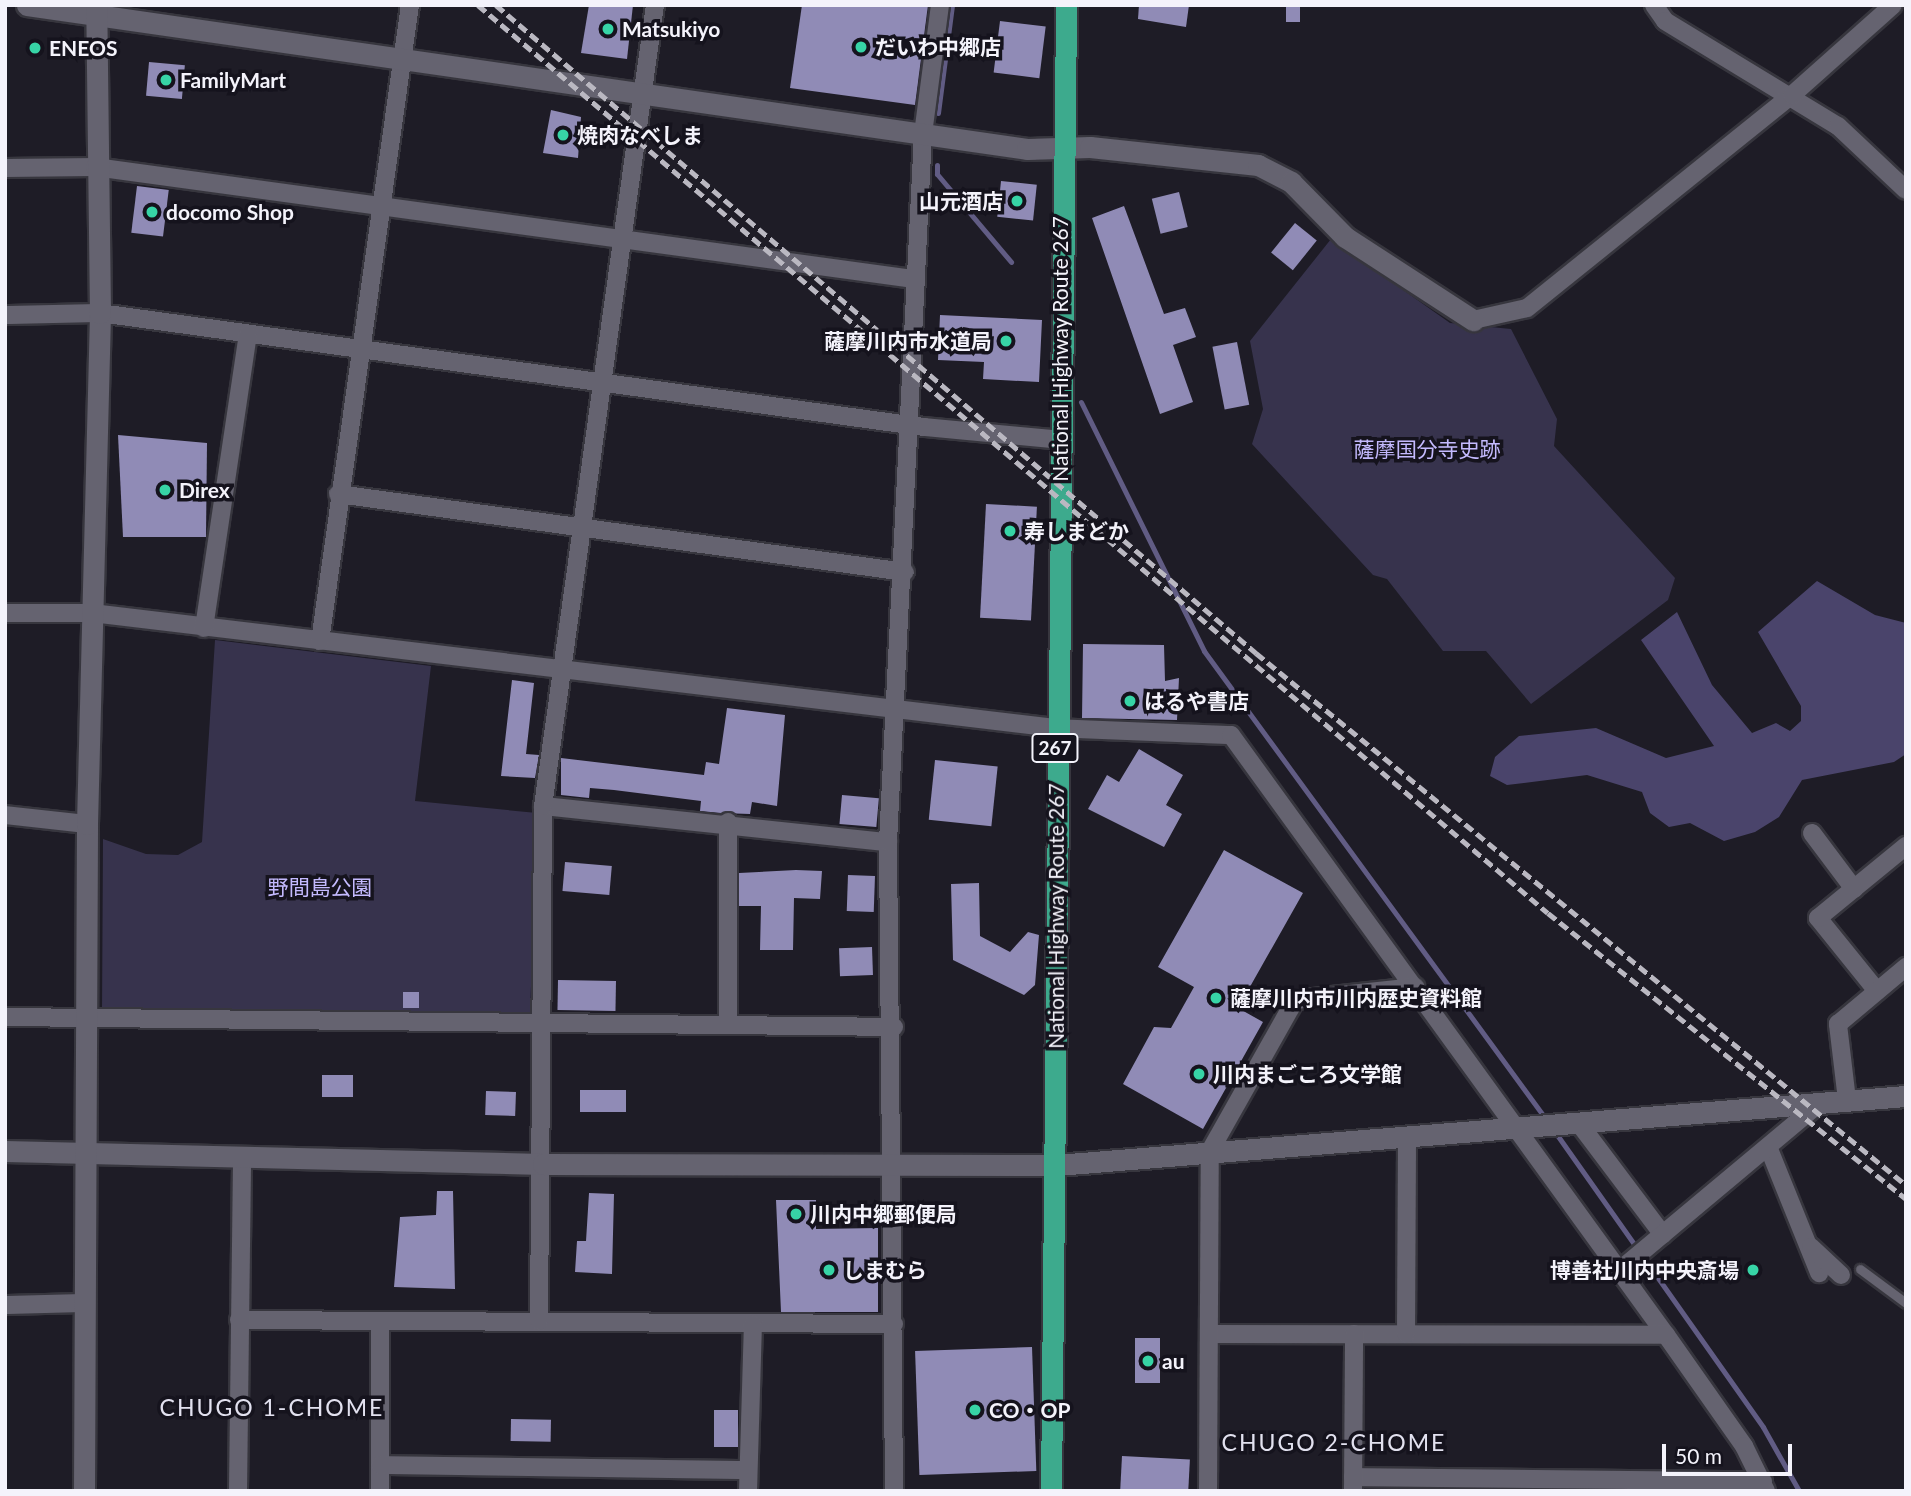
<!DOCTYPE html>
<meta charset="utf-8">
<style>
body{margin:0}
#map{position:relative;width:1911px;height:1496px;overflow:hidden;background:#1e1c26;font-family:Lato,"Noto Sans JP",sans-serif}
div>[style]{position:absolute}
.green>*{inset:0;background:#37334d}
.forest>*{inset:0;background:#4a446b}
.stream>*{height:5px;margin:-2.5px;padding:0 2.5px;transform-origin:2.5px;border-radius:2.5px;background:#615c84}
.building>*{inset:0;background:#908bb6;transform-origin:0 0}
.roads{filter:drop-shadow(2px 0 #37363e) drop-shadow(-2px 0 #37363e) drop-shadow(0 2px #37363e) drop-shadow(0 -2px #37363e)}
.service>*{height:9px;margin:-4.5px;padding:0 4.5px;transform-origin:4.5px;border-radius:4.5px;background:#656370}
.minor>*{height:18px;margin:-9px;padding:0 9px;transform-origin:9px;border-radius:9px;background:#656370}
.tertiary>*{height:21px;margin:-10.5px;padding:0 10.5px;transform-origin:10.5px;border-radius:10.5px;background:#656370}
.trunk>*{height:21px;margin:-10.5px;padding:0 10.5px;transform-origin:10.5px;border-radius:10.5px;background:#3daa8d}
.rail>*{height:5px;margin-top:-2.5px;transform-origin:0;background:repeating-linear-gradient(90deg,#bab8c1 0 10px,transparent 0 15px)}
.dots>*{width:19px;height:19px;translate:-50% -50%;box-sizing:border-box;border:4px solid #15131d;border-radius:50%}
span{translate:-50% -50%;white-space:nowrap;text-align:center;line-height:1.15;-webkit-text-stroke:7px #15131d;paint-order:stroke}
.shield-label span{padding:2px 5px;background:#15131d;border:2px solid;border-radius:5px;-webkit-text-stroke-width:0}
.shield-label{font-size:19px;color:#f4f3fb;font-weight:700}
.poi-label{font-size:21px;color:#f4f3fb;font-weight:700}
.left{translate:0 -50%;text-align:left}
.right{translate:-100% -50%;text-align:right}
.street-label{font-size:21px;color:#f4f3fb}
.park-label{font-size:21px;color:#c4bafe}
.neighbourhood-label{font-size:23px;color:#e2e1ef;letter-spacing:2px}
.frame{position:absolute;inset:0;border:7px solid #f4f3fb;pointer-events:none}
.scale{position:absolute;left:1662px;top:1444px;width:130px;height:32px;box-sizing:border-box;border:4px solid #f4f3fb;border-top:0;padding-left:9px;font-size:21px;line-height:24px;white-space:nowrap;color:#f4f3fb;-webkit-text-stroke:5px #15131d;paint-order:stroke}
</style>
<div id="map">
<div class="green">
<i style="clip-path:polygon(1331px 239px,1450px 323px,1511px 329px,1557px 419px,1554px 446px,1675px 578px,1668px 600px,1531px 704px,1486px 651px,1443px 651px,1387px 579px,1373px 575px,1252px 444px,1263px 409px,1250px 341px)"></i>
<i style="clip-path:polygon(215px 640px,431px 666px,415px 801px,537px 813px,530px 1015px,102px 1011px,103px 839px,146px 854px,178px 855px,202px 842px)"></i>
</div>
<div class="forest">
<i style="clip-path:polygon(1817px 581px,1875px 615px,1906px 623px,1906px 754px,1894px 762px,1802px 780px,1779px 817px,1755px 832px,1724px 841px,1690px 823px,1669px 827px,1650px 813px,1642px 792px,1587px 775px,1507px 785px,1490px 776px,1495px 757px,1519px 736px,1596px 728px,1666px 758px,1714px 746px,1641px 640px,1677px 612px,1712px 685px,1752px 733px,1776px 723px,1790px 731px,1801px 721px,1801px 706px,1758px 632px)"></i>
</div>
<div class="stream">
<i style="left:938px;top:113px;width:109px;rotate:-82.6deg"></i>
<i style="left:937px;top:165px;width:9px;rotate:90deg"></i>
<i style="left:937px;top:174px;width:115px;rotate:49.9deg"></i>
<i style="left:1081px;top:402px;width:278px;rotate:63.7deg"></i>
<i style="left:1204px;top:651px;width:578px;rotate:53.86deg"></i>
<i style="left:1555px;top:1132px;width:361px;rotate:54.8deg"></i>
<i style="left:1763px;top:1427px;width:73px;rotate:60.6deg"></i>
</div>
<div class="building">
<i style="clip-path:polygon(589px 5px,633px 5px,627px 59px,581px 53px)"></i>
<i style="clip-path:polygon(802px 5px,928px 5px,915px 105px,790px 88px)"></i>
<i style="clip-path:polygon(1139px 5px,1189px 5px,1186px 27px,1138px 19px)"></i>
<i style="left:1286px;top:5px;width:14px;height:17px"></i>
<i style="left:1000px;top:21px;width:46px;height:52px;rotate:7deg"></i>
<i style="left:149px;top:62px;width:36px;height:34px;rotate:5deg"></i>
<i style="clip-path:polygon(551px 110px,581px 117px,578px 158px,543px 153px)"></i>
<i style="left:1001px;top:181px;width:36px;height:36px;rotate:6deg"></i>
<i style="left:137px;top:186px;width:32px;height:47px;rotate:7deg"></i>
<i style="left:1179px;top:192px;width:36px;height:28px;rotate:76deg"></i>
<i style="clip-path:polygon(1124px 206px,1164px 314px,1185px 308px,1196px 337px,1173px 345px,1193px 402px,1160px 414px,1092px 218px)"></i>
<i style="left:1295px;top:223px;width:28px;height:38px;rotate:39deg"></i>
<i style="clip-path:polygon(940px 315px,1042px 320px,1039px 382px,983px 379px,984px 362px,938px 360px)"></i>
<i style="left:1237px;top:342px;width:64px;height:25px;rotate:79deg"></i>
<i style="clip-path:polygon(118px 435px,207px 443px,206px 537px,123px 537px)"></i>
<i style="left:986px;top:504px;width:51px;height:114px;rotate:3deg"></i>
<i style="clip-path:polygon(1083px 644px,1164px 645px,1165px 681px,1179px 678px,1177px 720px,1082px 718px)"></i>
<i style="clip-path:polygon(512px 680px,534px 683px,526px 754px,539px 755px,535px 778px,501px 776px)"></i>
<i style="clip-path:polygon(727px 708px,785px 715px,777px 806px,752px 802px,750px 814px,721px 813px,700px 811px,701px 801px,614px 790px,590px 788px,589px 798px,561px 795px,561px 758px,704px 775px,706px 762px,719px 764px)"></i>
<i style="clip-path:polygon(1139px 749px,1183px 775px,1166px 805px,1182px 814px,1164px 847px,1088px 809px,1107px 775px,1119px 782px)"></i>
<i style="left:935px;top:760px;width:63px;height:60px;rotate:6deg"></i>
<i style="left:842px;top:795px;width:37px;height:29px;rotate:5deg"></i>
<i style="clip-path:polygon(1224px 850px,1303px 893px,1238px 1008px,1263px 1022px,1203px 1129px,1123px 1084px,1154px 1027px,1171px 1028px,1194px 987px,1158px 967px)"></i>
<i style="left:565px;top:862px;width:47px;height:29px;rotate:5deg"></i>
<i style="clip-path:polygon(796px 870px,822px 871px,820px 899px,794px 898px,793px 950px,760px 950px,761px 906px,739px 906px,739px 873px)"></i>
<i style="left:848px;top:875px;width:27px;height:36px;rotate:2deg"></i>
<i style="clip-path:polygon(979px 883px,980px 936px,1010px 952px,1028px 932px,1039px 935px,1035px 985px,1024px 995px,953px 960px,951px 884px)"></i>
<i style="left:872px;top:947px;width:28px;height:33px;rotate:88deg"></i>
<i style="left:558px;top:980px;width:58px;height:30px;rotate:1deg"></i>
<i style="left:403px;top:992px;width:16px;height:16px"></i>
<i style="left:322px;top:1075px;width:31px;height:22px"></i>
<i style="left:626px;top:1090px;width:22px;height:46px;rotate:90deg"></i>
<i style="left:486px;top:1091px;width:30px;height:24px;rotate:2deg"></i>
<i style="clip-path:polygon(437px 1191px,453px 1191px,455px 1289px,394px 1287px,400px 1217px,436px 1215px)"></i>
<i style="clip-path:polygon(589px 1193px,614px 1194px,612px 1274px,575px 1272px,577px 1241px,586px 1241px)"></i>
<i style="clip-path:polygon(776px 1200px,816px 1200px,816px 1229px,878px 1228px,878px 1312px,781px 1312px)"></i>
<i style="left:1135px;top:1338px;width:25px;height:45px"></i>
<i style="left:1032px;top:1347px;width:124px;height:117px;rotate:88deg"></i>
<i style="left:714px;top:1410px;width:24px;height:37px"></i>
<i style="left:511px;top:1419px;width:40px;height:22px;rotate:1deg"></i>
<i style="left:1122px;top:1456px;width:68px;height:35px;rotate:3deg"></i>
</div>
<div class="roads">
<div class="service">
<i style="left:1860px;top:1269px;width:57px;rotate:36.5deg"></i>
</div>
<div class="minor">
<i style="left:1654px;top:5px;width:19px;rotate:55deg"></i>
<i style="left:1665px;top:21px;width:202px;rotate:31.3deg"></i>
<i style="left:1838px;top:126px;width:93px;rotate:43.3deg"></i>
<i style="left:5px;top:168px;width:90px;rotate:-0.6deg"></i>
<i style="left:95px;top:167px;width:827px;rotate:7.79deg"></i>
<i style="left:5px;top:315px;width:95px;rotate:-1.2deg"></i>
<i style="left:100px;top:313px;width:832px;rotate:7.88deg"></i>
<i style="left:924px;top:427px;width:138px;rotate:5.4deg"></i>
<i style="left:1473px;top:320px;width:55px;rotate:-12.5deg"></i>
<i style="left:1527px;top:308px;width:340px;rotate:-38.8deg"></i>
<i style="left:1792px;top:95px;width:135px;rotate:-41.7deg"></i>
<i style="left:338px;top:494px;width:572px;rotate:7.83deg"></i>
<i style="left:5px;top:613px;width:87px"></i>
<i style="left:92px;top:613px;width:970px;rotate:6.81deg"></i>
<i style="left:1055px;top:728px;width:176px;rotate:2.3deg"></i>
<i style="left:1231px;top:735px;width:741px;rotate:54.06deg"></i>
<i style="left:1666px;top:1335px;width:136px;rotate:54.9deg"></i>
<i style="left:1744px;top:1446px;width:50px;rotate:63.9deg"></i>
<i style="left:204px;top:628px;width:297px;rotate:-81.5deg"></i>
<i style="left:320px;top:641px;width:642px;rotate:-81.95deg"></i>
<i style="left:543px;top:806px;width:347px;rotate:6deg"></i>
<i style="left:5px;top:815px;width:82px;rotate:6.3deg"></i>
<i style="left:728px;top:822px;width:200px;rotate:90deg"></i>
<i style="left:1812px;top:833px;width:70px;rotate:53.1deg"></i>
<i style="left:1877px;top:991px;width:94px;rotate:-128.9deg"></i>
<i style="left:1818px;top:918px;width:114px;rotate:-39.3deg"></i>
<i style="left:5px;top:1017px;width:889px;rotate:0.64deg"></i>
<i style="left:1847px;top:1100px;width:77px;rotate:-96.8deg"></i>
<i style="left:1838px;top:1024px;width:89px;rotate:-40deg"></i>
<i style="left:1578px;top:1122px;width:141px;rotate:53deg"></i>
<i style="left:1769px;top:1149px;width:134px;rotate:68deg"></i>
<i style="left:1811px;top:1247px;width:41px;rotate:43deg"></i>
<i style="left:1620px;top:1270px;width:262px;rotate:-39.9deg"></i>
<i style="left:5px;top:1305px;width:78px;rotate:-1.5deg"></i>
<i style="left:239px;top:1320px;width:655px;rotate:0.35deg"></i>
<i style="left:380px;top:1321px;width:170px;rotate:90deg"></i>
<i style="left:539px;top:1321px;width:515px;rotate:-89.55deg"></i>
<i style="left:543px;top:806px;width:809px;rotate:-82.04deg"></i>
<i style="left:1210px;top:1334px;width:456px;rotate:0.1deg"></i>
<i style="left:1406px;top:1334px;width:198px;rotate:-89.7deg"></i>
<i style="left:380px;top:1465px;width:368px;rotate:0.8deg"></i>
<i style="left:1353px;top:1477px;width:410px;rotate:0.6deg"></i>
<i style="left:238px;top:1491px;width:333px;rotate:-89.3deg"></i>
<i style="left:748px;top:1491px;width:167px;rotate:-88.3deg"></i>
<i style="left:894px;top:1491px;width:649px;rotate:-90.53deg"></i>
<i style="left:888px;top:842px;width:709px;rotate:-87.17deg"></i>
<i style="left:923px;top:134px;width:130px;rotate:-82.5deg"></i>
<i style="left:1208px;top:1491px;width:340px;rotate:-89.7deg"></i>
<i style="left:1210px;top:1151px;width:173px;rotate:-60.6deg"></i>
<i style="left:1295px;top:1000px;width:121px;rotate:-6.2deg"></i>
<i style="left:1353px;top:1491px;width:157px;rotate:-89.6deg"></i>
</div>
<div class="tertiary">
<i style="left:27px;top:5px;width:1010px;rotate:8.19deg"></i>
<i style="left:1027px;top:149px;width:63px;rotate:-1.8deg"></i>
<i style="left:1090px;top:147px;width:169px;rotate:6.1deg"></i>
<i style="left:1258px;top:165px;width:37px;rotate:27deg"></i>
<i style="left:1291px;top:182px;width:77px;rotate:45.5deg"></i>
<i style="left:1345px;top:237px;width:153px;rotate:33deg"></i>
<i style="left:5px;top:1151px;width:538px;rotate:1.38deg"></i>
<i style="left:543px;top:1164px;width:514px;rotate:0.11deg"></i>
<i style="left:1057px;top:1165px;width:852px;rotate:-4.65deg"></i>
<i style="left:84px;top:1491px;width:667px;rotate:-89.74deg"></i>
<i style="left:87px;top:824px;width:511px;rotate:-88.54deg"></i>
<i style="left:100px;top:313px;width:308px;rotate:-90.7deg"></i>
</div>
<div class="trunk">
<i style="left:1051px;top:1491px;width:1486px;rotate:-89.42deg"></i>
</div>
</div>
<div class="rail">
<i style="left:478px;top:5px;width:1403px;rotate:40.32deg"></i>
<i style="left:1548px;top:913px;width:458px;rotate:38.6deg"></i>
<i style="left:496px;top:5px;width:999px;rotate:40.45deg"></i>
<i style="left:1256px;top:653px;width:840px;rotate:39.3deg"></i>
</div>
<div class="dots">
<i style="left:608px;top:29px;background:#37d4a6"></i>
<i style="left:861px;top:47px;background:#37d4a6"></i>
<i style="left:35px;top:48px;background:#37d4a6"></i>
<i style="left:166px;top:80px;background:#37d4a6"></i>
<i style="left:563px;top:135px;background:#37d4a6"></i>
<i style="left:1017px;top:201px;background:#37d4a6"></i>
<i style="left:152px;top:212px;background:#37d4a6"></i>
<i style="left:1006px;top:341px;background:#37d4a6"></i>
<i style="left:165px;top:490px;background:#37d4a6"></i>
<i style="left:1010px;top:531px;background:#37d4a6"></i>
<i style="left:1130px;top:701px;background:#37d4a6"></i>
<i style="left:1216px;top:998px;background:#37d4a6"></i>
<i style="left:1199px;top:1074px;background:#37d4a6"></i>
<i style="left:796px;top:1214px;background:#37d4a6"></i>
<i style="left:829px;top:1270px;background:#37d4a6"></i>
<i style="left:1753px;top:1270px;background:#37d4a6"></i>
<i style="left:1148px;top:1361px;background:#37d4a6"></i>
<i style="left:975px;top:1410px;background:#37d4a6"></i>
</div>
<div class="shield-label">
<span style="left:1055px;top:748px">267</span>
</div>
<div class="poi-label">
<span class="left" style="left:622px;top:29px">Matsukiyo</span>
<span class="left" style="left:875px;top:47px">だいわ中郷店</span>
<span class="left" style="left:49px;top:48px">ENEOS</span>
<span class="left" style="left:180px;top:80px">FamilyMart</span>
<span class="left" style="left:577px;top:135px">焼肉なべしま</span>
<span class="right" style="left:1003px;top:201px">山元酒店</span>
<span class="left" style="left:166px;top:212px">docomo Shop</span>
<span class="right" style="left:992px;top:341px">薩摩川内市水道局</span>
<span class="left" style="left:179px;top:490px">Direx</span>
<span class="left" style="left:1024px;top:531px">寿しまどか</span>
<span class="left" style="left:1144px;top:701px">はるや書店</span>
<span class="left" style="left:1230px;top:998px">薩摩川内市川内歴史資料館</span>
<span class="left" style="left:1213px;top:1074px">川内まごころ文学館</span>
<span class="left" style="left:810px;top:1214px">川内中郷郵便局</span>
<span class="left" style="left:843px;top:1270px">しまむら</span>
<span class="right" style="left:1739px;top:1270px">博善社川内中央斎場</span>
<span class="left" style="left:1162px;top:1361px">au</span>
<span class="left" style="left:989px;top:1410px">CO・OP</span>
</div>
<div class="street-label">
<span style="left:1060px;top:349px;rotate:-90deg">National Highway Route 267</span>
<span style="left:1056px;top:916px;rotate:-90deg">National Highway Route 267</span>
</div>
<div class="park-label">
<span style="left:1427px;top:449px">薩摩国分寺史跡</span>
<span style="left:320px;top:887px">野間島公園</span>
</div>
<div class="neighbourhood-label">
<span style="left:272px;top:1407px">CHUGO 1-CHOME</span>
<span style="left:1334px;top:1442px">CHUGO 2-CHOME</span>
</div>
<div class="frame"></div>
<div class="scale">50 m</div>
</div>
